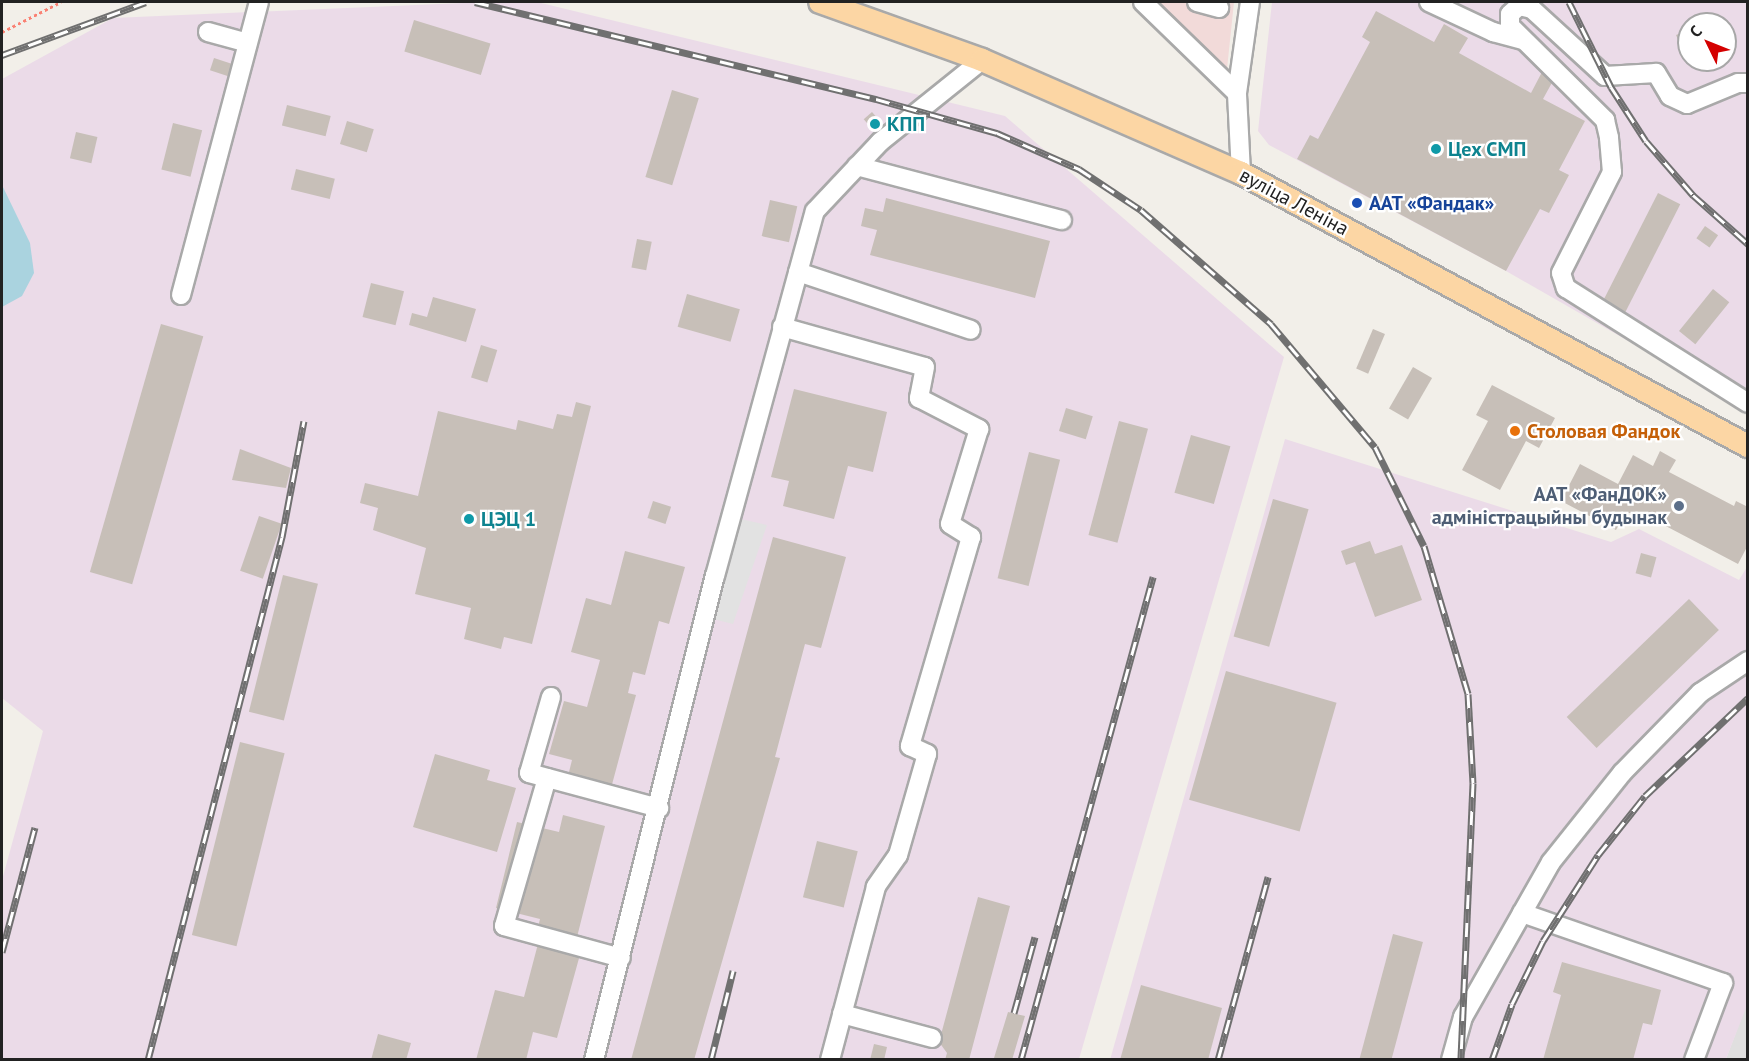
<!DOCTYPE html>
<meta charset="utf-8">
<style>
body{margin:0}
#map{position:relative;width:1749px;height:1061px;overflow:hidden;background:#f2efe9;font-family:"PT Sans",sans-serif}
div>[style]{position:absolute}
.residential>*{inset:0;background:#e0dfdf}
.commercial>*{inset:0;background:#f2dad9}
.industrial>*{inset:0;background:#ebdbe8}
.parking>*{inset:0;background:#e2e2e2}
.water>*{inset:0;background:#aad3df}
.building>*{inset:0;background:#c7bfb8;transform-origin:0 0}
.path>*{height:3px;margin-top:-1.5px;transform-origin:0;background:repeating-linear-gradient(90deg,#fa8072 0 3px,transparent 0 6px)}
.roads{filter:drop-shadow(2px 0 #a9a9a9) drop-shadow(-2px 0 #a9a9a9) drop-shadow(0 2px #a9a9a9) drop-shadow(0 -2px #a9a9a9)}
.minor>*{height:18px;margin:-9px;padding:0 9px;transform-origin:9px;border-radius:9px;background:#fff}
.major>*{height:22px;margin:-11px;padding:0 11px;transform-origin:11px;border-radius:11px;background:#fcd6a4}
.rail>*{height:7px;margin-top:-3.5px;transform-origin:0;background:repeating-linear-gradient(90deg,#fff 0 14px,#707070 0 28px);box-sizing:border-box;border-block:2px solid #707070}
.dots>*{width:16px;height:16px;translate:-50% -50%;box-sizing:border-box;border:3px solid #fff;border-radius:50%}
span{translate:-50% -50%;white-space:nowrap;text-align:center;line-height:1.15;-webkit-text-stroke:4.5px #fff;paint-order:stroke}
.culture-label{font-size:20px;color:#0d838f;font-weight:700}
.left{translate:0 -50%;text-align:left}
.street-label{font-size:20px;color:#222}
.transit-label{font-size:20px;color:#164399;font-weight:700}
.food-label{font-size:20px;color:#c56008;font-weight:700}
.service-label{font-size:20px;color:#4e5e75;font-weight:700}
.right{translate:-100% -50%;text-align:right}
.frame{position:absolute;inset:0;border:3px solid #222;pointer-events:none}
.north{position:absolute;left:1677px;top:12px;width:60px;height:60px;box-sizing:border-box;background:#fff;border:2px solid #a7a7a7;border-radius:50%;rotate:313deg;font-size:16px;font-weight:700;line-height:24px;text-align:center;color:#222}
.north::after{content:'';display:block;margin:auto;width:21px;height:27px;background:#d40000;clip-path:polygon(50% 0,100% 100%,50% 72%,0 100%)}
</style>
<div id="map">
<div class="residential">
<i style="clip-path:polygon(1747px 1003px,1747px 1059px,1726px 1059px)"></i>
</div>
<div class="commercial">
<i style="clip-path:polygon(1154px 2px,1234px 2px,1227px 69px)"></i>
</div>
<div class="industrial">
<i style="clip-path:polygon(486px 2px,537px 2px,1005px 116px,1284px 357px,1079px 1059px,2px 1059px,2px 880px,43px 731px,2px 698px,2px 79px,113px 18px)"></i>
<i style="clip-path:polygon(evenodd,1272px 2px,1747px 2px,1747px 409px,1506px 271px,1269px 145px,1258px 131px,1272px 2px,1689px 24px,1725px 24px,1725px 60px,1689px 60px,1689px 24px)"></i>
<i style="clip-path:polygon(1285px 439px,1611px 542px,1639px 529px,1739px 580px,1747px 567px,1748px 1003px,1726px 1059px,1110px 1060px)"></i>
</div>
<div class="parking">
<i style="clip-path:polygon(727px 516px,767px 525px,733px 624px,705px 617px)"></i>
</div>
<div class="water">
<i style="clip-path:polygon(2px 185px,30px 243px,34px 273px,22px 296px,2px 307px)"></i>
</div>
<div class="building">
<i style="clip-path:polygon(1376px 11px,1434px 42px,1444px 24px,1468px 38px,1459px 53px,1531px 93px,1542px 72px,1554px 79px,1543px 99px,1585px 121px,1559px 170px,1569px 175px,1549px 213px,1540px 209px,1506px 271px,1297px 159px,1310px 135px,1318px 139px,1370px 42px,1362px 37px)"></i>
<i style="left:414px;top:20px;width:80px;height:33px;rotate:17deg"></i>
<i style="clip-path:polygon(1689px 30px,1689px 41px,1680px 44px,1676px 35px)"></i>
<i style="left:214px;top:58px;width:20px;height:13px;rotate:18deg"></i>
<i style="left:672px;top:90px;width:28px;height:91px;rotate:17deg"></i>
<i style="left:287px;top:105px;width:45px;height:21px;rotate:14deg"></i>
<i style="left:872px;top:112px;width:21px;height:11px;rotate:49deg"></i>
<i style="left:347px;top:121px;width:28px;height:24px;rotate:17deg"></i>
<i style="left:173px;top:123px;width:30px;height:48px;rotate:14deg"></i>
<i style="left:76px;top:132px;width:22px;height:27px;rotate:13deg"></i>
<i style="left:296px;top:169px;width:40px;height:21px;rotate:14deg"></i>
<i style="left:1658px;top:193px;width:25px;height:122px;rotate:27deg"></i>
<i style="clip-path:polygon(886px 198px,1050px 241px,1035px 298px,870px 255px,877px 230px,861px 226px,865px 208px,883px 212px)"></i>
<i style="left:770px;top:200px;width:28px;height:37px;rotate:13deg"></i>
<i style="left:1705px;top:226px;width:16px;height:15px;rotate:35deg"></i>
<i style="left:637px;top:239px;width:15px;height:29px;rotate:11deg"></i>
<i style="left:371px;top:283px;width:34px;height:35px;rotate:14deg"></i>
<i style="left:1713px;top:289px;width:21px;height:54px;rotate:39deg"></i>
<i style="left:687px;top:294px;width:55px;height:34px;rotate:16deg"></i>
<i style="clip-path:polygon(433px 297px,476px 309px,466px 342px,409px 325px,412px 313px,427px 317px)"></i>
<i style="left:161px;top:324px;width:44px;height:258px;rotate:16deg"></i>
<i style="left:1373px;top:329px;width:13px;height:43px;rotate:23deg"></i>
<i style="left:481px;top:345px;width:17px;height:34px;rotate:17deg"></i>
<i style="left:1413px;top:367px;width:22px;height:48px;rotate:30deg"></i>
<i style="clip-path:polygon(1492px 385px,1555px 418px,1539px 448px,1526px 441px,1500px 490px,1462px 470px,1488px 421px,1476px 415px)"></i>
<i style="clip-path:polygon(794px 389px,887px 412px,873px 472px,848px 466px,834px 519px,783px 506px,789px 481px,771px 477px)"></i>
<i style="clip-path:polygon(576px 402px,591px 406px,532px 644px,504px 637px,501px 649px,464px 639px,471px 608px,415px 594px,426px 548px,373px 530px,378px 508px,360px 503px,365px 483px,418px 496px,438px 411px,516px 430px,518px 420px,553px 429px,557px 414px,572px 417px)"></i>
<i style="left:1066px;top:408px;width:28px;height:24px;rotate:17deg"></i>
<i style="left:1119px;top:421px;width:30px;height:118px;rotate:15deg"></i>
<i style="left:1191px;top:435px;width:41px;height:60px;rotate:16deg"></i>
<i style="clip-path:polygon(240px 449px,291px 468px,286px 488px,232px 480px)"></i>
<i style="clip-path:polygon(1660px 451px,1676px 460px,1669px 472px,1734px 506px,1736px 501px,1748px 507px,1748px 545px,1738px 564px,1641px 513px,1625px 513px,1616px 530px,1561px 501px,1580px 464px,1618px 484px,1633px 455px,1653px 466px)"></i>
<i style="left:1029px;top:452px;width:32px;height:130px;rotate:14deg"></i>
<i style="left:1273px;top:499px;width:37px;height:143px;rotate:16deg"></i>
<i style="left:653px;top:501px;width:19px;height:18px;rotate:18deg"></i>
<i style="left:259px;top:516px;width:24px;height:58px;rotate:19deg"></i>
<i style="clip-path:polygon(773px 537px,846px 557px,821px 648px,805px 644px,775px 757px,780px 758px,694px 1060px,631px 1060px)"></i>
<i style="clip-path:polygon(1370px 541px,1375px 554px,1402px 545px,1422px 600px,1375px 617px,1355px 562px,1346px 565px,1341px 551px)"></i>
<i style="clip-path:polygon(625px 551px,685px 567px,669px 624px,659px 621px,645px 675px,633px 672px,628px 693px,636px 695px,610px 792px,567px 780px,572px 760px,549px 754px,564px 701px,587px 707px,600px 660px,571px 652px,586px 598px,611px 605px)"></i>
<i style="left:1641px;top:553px;width:16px;height:21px;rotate:15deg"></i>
<i style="left:283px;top:575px;width:36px;height:141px;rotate:14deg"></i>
<i style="left:1689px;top:599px;width:43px;height:170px;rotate:46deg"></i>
<i style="left:1226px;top:671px;width:115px;height:134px;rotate:16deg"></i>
<i style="left:240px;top:742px;width:46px;height:199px;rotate:14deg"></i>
<i style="clip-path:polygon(435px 754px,490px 770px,487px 780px,516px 788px,497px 852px,413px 827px)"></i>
<i style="clip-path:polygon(563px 815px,605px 826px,576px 941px,537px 931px,540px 919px,496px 908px,517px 822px,559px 832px)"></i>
<i style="left:817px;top:841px;width:42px;height:58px;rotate:14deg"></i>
<i style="clip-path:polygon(978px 897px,1010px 906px,969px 1060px,945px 1060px,947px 1053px,939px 1042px)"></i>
<i style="left:1393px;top:934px;width:31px;height:131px;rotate:15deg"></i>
<i style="clip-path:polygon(539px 940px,581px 951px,557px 1038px,533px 1032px,526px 1060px,476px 1060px,495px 990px,524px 997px)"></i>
<i style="clip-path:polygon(1562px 962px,1661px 990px,1652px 1025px,1643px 1023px,1633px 1060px,1543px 1060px,1561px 995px,1553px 992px)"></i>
<i style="clip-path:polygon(1141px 985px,1222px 1008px,1208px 1060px,1120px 1060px)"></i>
<i style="clip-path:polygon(1008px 1012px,1025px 1016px,1012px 1060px,985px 1060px,994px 1058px)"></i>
<i style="clip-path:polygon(378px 1034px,411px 1043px,406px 1060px,371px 1060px)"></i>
<i style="clip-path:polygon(874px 1044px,887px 1047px,884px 1060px,870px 1060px)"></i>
</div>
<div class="path">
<i style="left:2px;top:32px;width:66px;rotate:-27deg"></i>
</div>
<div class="roads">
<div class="minor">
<i style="left:1143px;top:2px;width:131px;rotate:44.1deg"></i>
<i style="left:1197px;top:2px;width:23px;rotate:15deg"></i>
<i style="left:1429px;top:2px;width:71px;rotate:25.1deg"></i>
<i style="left:1493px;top:32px;width:31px;rotate:15deg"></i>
<i style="left:208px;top:32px;width:41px;rotate:15.4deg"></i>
<i style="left:1748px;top:83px;width:10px;rotate:180deg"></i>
<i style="left:1738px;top:83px;width:55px;rotate:157.6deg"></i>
<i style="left:1687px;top:104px;width:19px;rotate:-155deg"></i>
<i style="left:1670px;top:96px;width:27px;rotate:-121deg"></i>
<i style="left:1656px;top:73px;width:51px;rotate:176.6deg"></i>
<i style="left:1605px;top:76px;width:99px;rotate:-137.5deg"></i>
<i style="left:1532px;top:9px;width:13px;rotate:-167deg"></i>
<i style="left:1519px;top:6px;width:12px;rotate:138deg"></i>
<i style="left:1510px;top:14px;width:12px;rotate:90deg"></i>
<i style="left:1510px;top:26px;width:134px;rotate:44.7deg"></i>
<i style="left:1605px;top:120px;width:18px;rotate:77deg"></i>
<i style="left:1609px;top:138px;width:34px;rotate:85deg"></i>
<i style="left:1612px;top:172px;width:113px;rotate:116.8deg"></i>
<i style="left:1561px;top:273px;width:16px;rotate:72deg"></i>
<i style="left:1566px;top:288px;width:215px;rotate:32.3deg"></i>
<i style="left:857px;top:166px;width:212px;rotate:14.8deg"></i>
<i style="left:1241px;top:173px;width:80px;rotate:-92.9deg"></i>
<i style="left:1237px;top:93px;width:92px;rotate:-81.9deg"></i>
<i style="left:798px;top:272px;width:182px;rotate:18.5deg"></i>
<i style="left:181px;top:295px;width:303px;rotate:-75.1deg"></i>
<i style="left:782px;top:327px;width:148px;rotate:15.6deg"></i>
<i style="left:925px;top:367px;width:32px;rotate:101deg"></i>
<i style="left:919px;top:398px;width:68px;rotate:27.3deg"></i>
<i style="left:979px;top:429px;width:99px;rotate:107deg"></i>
<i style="left:950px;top:524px;width:25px;rotate:32deg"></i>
<i style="left:971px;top:537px;width:218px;rotate:106.3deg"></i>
<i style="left:910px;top:746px;width:19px;rotate:25deg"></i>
<i style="left:927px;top:754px;width:105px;rotate:106deg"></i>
<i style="left:898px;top:855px;width:39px;rotate:125deg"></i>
<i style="left:876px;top:887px;width:179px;rotate:104.9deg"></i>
<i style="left:551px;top:697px;width:79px;rotate:106.1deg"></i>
<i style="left:529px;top:773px;width:135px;rotate:15.1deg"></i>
<i style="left:547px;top:778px;width:154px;rotate:106.2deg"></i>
<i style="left:504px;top:926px;width:121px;rotate:15.3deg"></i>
<i style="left:1522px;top:913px;width:213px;rotate:19.2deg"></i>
<i style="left:1723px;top:983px;width:82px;rotate:110.6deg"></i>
<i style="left:842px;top:1014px;width:93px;rotate:14.9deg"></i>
<i style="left:594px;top:1060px;width:499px;rotate:-76deg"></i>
<i style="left:715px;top:576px;width:378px;rotate:-74.7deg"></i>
<i style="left:815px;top:211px;width:95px;rotate:-46.7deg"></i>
<i style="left:880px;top:142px;width:131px;rotate:-38.8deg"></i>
<i style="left:1451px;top:1060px;width:45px;rotate:-74.4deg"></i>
<i style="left:1463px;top:1017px;width:178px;rotate:-60.4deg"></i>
<i style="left:1551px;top:862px;width:114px;rotate:-51.4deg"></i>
<i style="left:1622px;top:773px;width:112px;rotate:-45.7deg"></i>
<i style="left:1700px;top:693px;width:58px;rotate:-33.7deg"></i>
</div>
<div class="major">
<i style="left:820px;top:2px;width:172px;rotate:19.7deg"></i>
<i style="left:982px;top:60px;width:283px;rotate:23.6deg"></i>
<i style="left:1241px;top:173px;width:576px;rotate:28.3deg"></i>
</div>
</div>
<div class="rail">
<i style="left:475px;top:2px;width:413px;rotate:13.6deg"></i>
<i style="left:876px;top:99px;width:126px;rotate:15.7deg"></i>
<i style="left:997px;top:133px;width:90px;rotate:23.7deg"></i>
<i style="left:1079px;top:169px;width:74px;rotate:33.5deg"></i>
<i style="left:1141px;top:210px;width:173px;rotate:41.2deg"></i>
<i style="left:1271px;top:324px;width:161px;rotate:49.8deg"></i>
<i style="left:1375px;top:447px;width:110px;rotate:63.7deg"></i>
<i style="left:1424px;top:546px;width:154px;rotate:73.4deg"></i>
<i style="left:1468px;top:694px;width:89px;rotate:86.8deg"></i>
<i style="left:1473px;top:783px;width:277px;rotate:92.5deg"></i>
<i style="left:1569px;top:2px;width:95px;rotate:63.7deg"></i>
<i style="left:1611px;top:87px;width:64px;rotate:57.1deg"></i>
<i style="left:1646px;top:141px;width:72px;rotate:49deg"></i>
<i style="left:1693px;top:195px;width:74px;rotate:41.7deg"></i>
<i style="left:2px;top:55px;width:153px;rotate:-20.2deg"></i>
<i style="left:2px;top:952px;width:129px;rotate:-75.2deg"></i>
<i style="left:1014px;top:1013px;width:79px;rotate:-74.6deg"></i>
<i style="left:148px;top:1060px;width:540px;rotate:-75.63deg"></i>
<i style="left:282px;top:537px;width:118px;rotate:-79.3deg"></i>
<i style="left:711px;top:1060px;width:92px;rotate:-76.1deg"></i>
<i style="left:1021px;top:1060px;width:501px;rotate:-74.71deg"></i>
<i style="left:1218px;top:1060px;width:190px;rotate:-74.7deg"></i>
<i style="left:1492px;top:1060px;width:59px;rotate:-70.3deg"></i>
<i style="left:1512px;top:1004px;width:70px;rotate:-63.8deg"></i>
<i style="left:1543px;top:941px;width:102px;rotate:-57.4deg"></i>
<i style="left:1598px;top:855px;width:75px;rotate:-51.5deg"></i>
<i style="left:1645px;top:796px;width:142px;rotate:-43.6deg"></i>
</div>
<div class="dots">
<i style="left:875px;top:124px;background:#0f9aa8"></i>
<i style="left:1436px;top:149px;background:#0f9aa8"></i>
<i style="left:1357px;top:203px;background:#1a4fb4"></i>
<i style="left:1515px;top:431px;background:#e8710a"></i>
<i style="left:1679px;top:506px;background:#5c6f8a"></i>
<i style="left:469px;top:519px;background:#0f9aa8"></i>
</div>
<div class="culture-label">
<span class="left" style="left:887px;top:124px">КПП</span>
<span class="left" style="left:1448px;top:149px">Цех СМП</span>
<span class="left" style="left:481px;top:519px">ЦЭЦ 1</span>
</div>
<div class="street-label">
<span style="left:1294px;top:202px;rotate:28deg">вуліца Леніна</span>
</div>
<div class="transit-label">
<span class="left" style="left:1369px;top:203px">ААТ «Фандак»</span>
</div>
<div class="food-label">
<span class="left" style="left:1527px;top:431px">Столовая Фандок</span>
</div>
<div class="service-label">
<span class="right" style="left:1667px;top:506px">ААТ «ФанДОК»<br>адміністрацыйны будынак</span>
</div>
<div class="frame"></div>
<div class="north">С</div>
</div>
